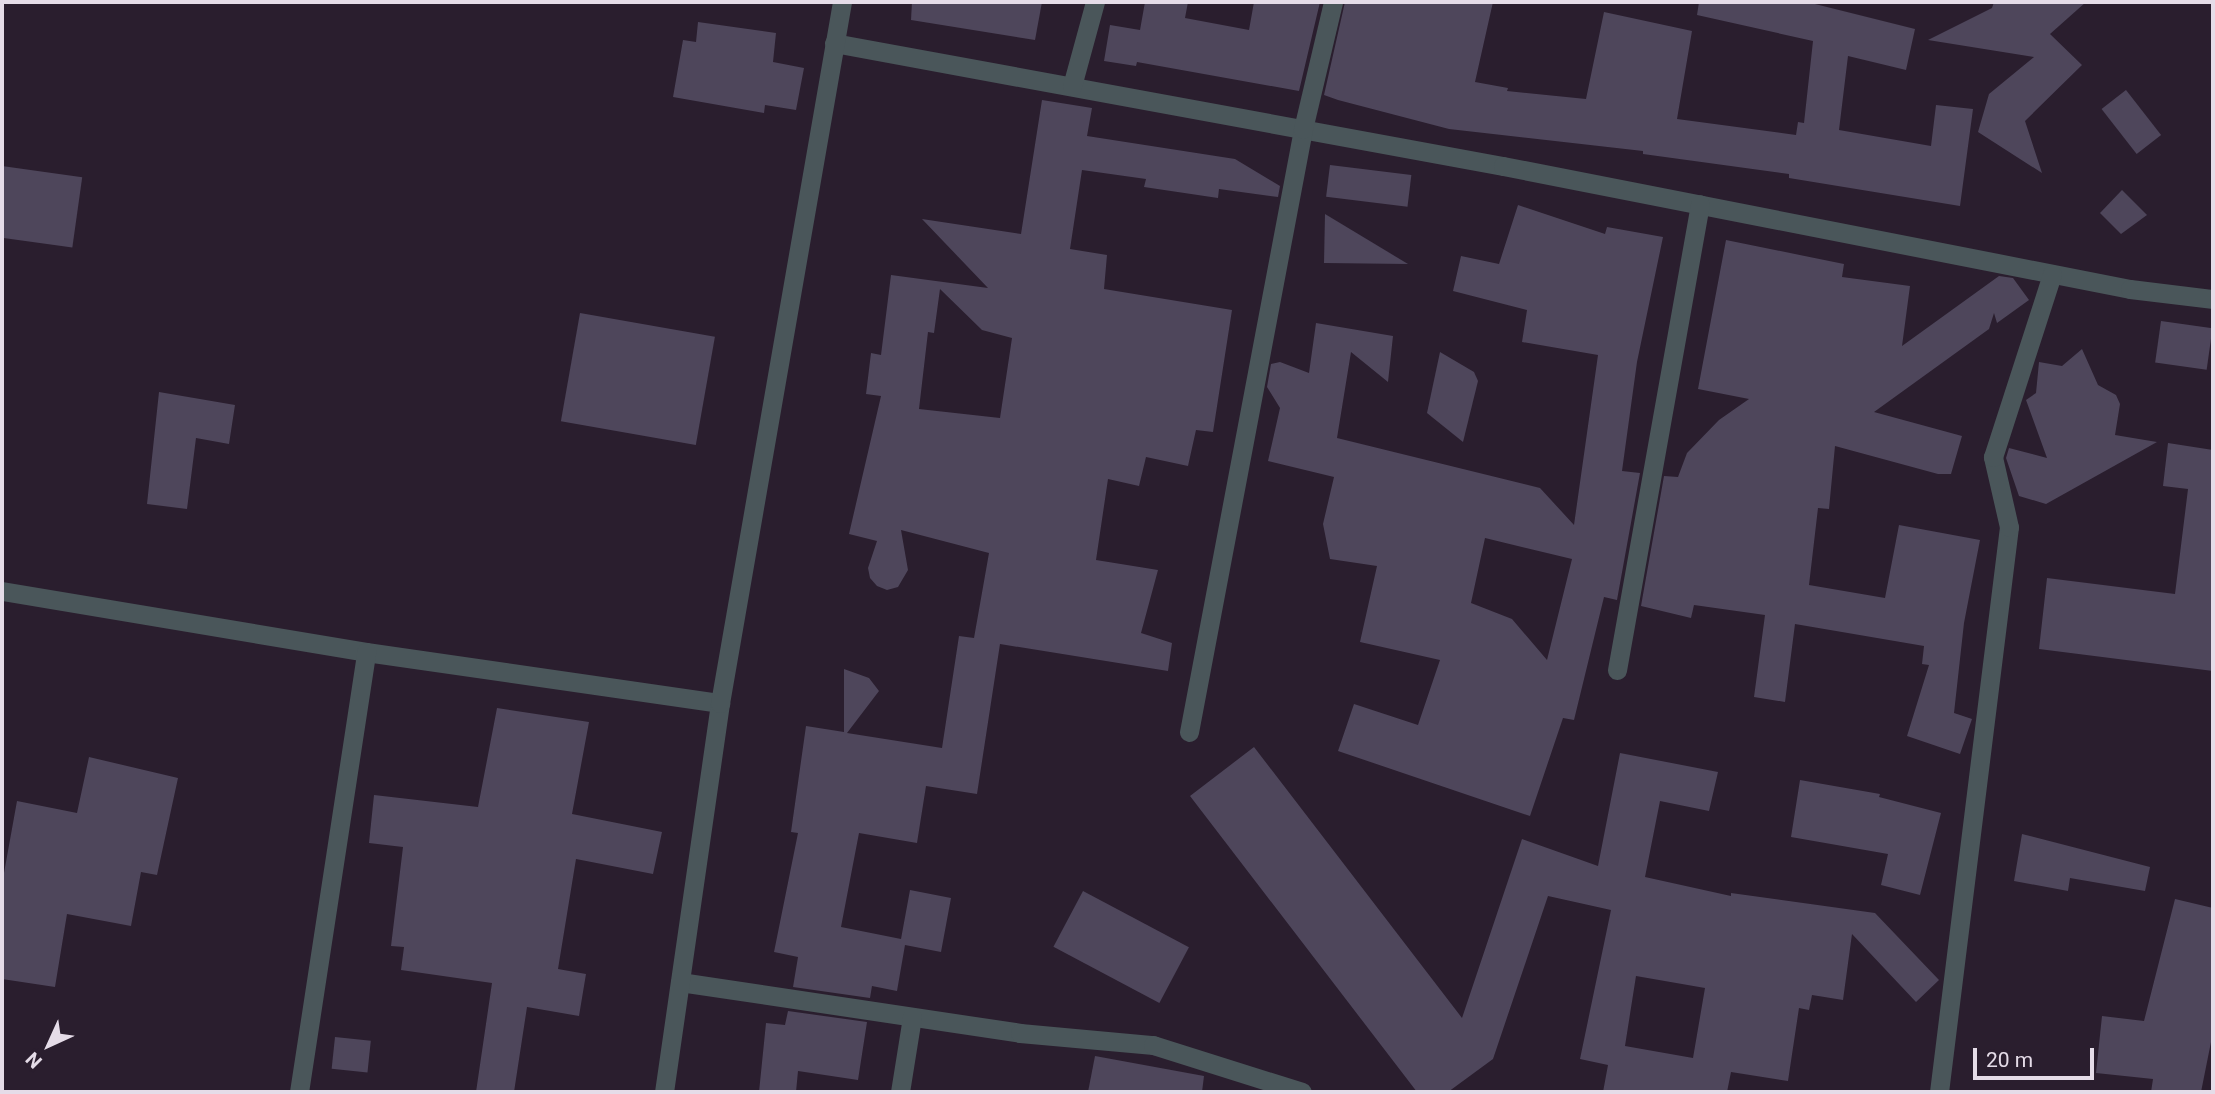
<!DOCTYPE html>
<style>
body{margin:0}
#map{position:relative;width:2215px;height:1094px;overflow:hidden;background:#2a1e2e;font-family:Roboto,sans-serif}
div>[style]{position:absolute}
.building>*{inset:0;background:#4e465b;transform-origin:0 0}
.minor>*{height:19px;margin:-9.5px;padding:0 9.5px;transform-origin:9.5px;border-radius:9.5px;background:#4a565a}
span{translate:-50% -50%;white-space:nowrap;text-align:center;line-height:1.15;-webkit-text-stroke:5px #2a1e2e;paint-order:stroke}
.frame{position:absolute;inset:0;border:4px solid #e5dce8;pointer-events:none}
.north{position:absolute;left:14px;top:1010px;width:70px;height:70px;-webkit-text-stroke:5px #2a1e2e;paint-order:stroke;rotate:225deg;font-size:19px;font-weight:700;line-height:28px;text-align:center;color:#e5dce8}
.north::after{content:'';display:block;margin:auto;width:24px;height:32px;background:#e5dce8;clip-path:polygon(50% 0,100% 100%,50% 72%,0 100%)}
.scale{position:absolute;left:1973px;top:1048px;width:121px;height:32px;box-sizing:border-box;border:4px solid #e5dce8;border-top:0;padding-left:9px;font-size:21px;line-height:24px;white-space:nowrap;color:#e5dce8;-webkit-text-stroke:5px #2a1e2e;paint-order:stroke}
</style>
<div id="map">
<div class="building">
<i style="clip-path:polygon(912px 2px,1042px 2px,1035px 40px,911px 20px)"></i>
<i style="clip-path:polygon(1145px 2px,1188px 2px,1185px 18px,1249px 30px,1254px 2px,1320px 2px,1299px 91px,1137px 62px,1136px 66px,1104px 61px,1110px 25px,1140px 30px)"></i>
<i style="clip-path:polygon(1345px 2px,1493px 2px,1475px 82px,1508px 88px,1507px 91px,1586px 99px,1604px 12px,1692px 31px,1677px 119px,1796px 135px,1798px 122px,1804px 123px,1813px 41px,1697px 15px,1699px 2px,1807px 2px,1915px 29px,1906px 70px,1848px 56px,1839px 130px,1931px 146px,1936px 105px,1973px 109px,1960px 206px,1789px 178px,1789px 174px,1643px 154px,1643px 151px,1449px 129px,1338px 100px,1324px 95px)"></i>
<i style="clip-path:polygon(1994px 2px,2086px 2px,2050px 34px,2082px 65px,2025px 121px,2042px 173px,1978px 132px,1989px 94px,2034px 57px,1928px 40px,1992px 8px)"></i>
<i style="clip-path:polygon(698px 22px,776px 33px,773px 62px,804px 68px,796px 110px,765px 105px,764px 113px,673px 97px,683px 40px,696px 42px)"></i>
<i style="left:2126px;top:90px;width:57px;height:31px;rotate:52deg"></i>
<i style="clip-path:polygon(evenodd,1042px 100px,1092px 108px,1087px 136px,1235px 159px,1280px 186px,1278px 197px,1219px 189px,1218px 198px,1144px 187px,1146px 179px,1082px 170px,1070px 249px,1107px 255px,1104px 289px,1232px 310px,1213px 432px,1196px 430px,1188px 466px,1146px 457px,1139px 486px,1108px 479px,1096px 560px,1158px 570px,1141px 633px,1172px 643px,1168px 671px,1000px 644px,977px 794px,926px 786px,917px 843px,859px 833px,841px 927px,901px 939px,910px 890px,951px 898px,941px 952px,905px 945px,897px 991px,872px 986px,870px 998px,793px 987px,798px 957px,774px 952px,798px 833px,791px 832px,806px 726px,844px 732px,844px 669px,869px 678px,879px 691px,847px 733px,942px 748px,959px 636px,974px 638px,989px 553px,901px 530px,908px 570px,898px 587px,887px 590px,877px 586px,870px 578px,868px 568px,877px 541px,849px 534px,881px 396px,866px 394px,871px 353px,881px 355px,891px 275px,988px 288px,922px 219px,1021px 234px,1042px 100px,940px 289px,982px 330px,1012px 338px,1000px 418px,919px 409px,928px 332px,934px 333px,940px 289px)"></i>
<i style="left:1330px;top:165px;width:82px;height:32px;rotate:7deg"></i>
<i style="left:2px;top:166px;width:81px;height:71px;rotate:8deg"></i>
<i style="clip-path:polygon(2122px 190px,2147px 215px,2121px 234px,2100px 213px)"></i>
<i style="clip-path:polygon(evenodd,1518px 205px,1605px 234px,1607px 227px,1663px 237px,1637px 362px,1622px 471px,1640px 473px,1617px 600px,1604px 597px,1574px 720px,1563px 718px,1530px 816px,1338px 751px,1354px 704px,1418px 725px,1440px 660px,1360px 642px,1377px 566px,1330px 559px,1323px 524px,1334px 477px,1268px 461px,1280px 408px,1267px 387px,1271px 364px,1280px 362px,1309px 373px,1316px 323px,1393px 336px,1388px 382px,1351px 352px,1337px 438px,1540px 488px,1574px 525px,1598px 355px,1522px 342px,1527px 310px,1453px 291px,1461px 256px,1499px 264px,1518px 205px,1485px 538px,1572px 559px,1547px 660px,1512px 619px,1471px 603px,1485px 538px)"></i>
<i style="clip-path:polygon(1325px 214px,1408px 264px,1324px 263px)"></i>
<i style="clip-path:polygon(1726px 240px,1844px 264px,1842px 277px,1910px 286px,1902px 346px,1999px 276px,2013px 278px,2029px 300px,1997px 323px,1994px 313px,1989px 329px,1874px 412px,1962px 436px,1951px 474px,1938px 474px,1835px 446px,1829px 509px,1818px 508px,1809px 585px,1885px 598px,1899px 525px,1980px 540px,1964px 623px,1954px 713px,1972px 719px,1960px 754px,1907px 736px,1929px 665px,1922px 664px,1924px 646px,1795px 624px,1785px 702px,1754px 697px,1765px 615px,1694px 605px,1691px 618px,1641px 606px,1664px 476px,1678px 477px,1687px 453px,1719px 420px,1749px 399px,1698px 389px)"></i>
<i style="left:580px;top:313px;width:137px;height:110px;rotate:10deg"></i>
<i style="left:2161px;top:321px;width:52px;height:42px;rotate:8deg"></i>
<i style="clip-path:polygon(2082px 349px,2098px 385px,2116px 395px,2120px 404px,2115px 435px,2157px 442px,2046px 504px,2019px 496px,2006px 458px,2009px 448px,2047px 458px,2026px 400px,2036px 393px,2039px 362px,2062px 366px)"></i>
<i style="clip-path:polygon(1440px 352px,1474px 372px,1478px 381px,1463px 442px,1427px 413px)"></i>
<i style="clip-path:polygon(159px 392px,235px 405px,229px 444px,196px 438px,187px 509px,147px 504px)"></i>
<i style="clip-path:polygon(2168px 443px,2213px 450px,2213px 671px,2039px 649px,2047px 578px,2175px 594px,2188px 489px,2163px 486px)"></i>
<i style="clip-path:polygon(497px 708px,589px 722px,572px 814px,662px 832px,653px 874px,576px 859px,558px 969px,586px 974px,579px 1016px,527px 1007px,514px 1092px,476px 1092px,492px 983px,401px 970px,404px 947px,391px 946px,403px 847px,369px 843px,374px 795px,478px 807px)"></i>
<i style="clip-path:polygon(evenodd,1254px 747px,1462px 1018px,1522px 839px,1598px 866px,1620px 753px,1718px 772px,1709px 811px,1660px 801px,1645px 877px,1731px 896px,1731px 893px,1875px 913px,1939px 980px,1916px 1002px,1852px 934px,1843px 1000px,1812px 995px,1809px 1010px,1799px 1008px,1788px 1081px,1731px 1072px,1727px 1092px,1603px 1092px,1608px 1065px,1580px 1059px,1611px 910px,1548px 896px,1493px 1059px,1448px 1092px,1417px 1092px,1190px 796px,1254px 747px,1636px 976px,1705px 988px,1693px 1058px,1625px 1046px,1636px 976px)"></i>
<i style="clip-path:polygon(89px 757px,178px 778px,157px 875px,141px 872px,131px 926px,67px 914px,55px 987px,2px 979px,2px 884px,17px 801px,77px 813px)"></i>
<i style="clip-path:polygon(1800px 780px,1880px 794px,1879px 797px,1941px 813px,1920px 895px,1881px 885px,1888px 854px,1791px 837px)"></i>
<i style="clip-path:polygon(2022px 834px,2150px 867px,2145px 891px,2070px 878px,2068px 891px,2014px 881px)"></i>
<i style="left:1083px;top:891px;width:120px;height:63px;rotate:28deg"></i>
<i style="clip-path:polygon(2175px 899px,2213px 908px,2213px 1032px,2201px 1092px,2151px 1092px,2153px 1079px,2096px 1073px,2102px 1016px,2144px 1021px)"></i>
<i style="clip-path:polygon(788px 1011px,867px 1022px,858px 1080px,798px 1071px,796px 1092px,759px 1092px,766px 1023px,785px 1025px)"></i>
<i style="left:335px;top:1037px;width:36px;height:32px;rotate:6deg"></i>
<i style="clip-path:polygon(1095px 1056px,1204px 1076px,1202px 1092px,1088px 1092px)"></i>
</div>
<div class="minor">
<i style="left:834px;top:43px;width:680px;rotate:10.42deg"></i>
<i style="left:1503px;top:166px;width:639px;rotate:11.1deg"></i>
<i style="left:2130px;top:289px;width:84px;rotate:6.9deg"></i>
<i style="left:1072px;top:86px;width:87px;rotate:-74.7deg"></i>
<i style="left:2px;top:591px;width:369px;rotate:9.5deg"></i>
<i style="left:366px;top:652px;width:358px;rotate:8.2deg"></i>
<i style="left:1617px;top:670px;width:473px;rotate:-79.9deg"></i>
<i style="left:1189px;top:732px;width:614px;rotate:-79.29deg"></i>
<i style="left:1303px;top:129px;width:130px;rotate:-76.7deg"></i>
<i style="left:680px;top:982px;width:344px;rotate:8.5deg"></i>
<i style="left:1020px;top:1033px;width:134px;rotate:5.2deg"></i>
<i style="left:1153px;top:1045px;width:156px;rotate:17.5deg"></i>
<i style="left:299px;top:1092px;width:445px;rotate:-81.3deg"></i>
<i style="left:664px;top:1092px;width:393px;rotate:-81.8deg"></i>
<i style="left:720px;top:703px;width:712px;rotate:-80.13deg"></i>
<i style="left:900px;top:1092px;width:76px;rotate:-80.9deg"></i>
<i style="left:1939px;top:1092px;width:569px;rotate:-82.94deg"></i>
<i style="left:2009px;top:527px;width:72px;rotate:-102.9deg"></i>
<i style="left:1993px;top:457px;width:192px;rotate:-72.1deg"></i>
</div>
<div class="frame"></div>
<div class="north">N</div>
<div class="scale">20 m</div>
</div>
